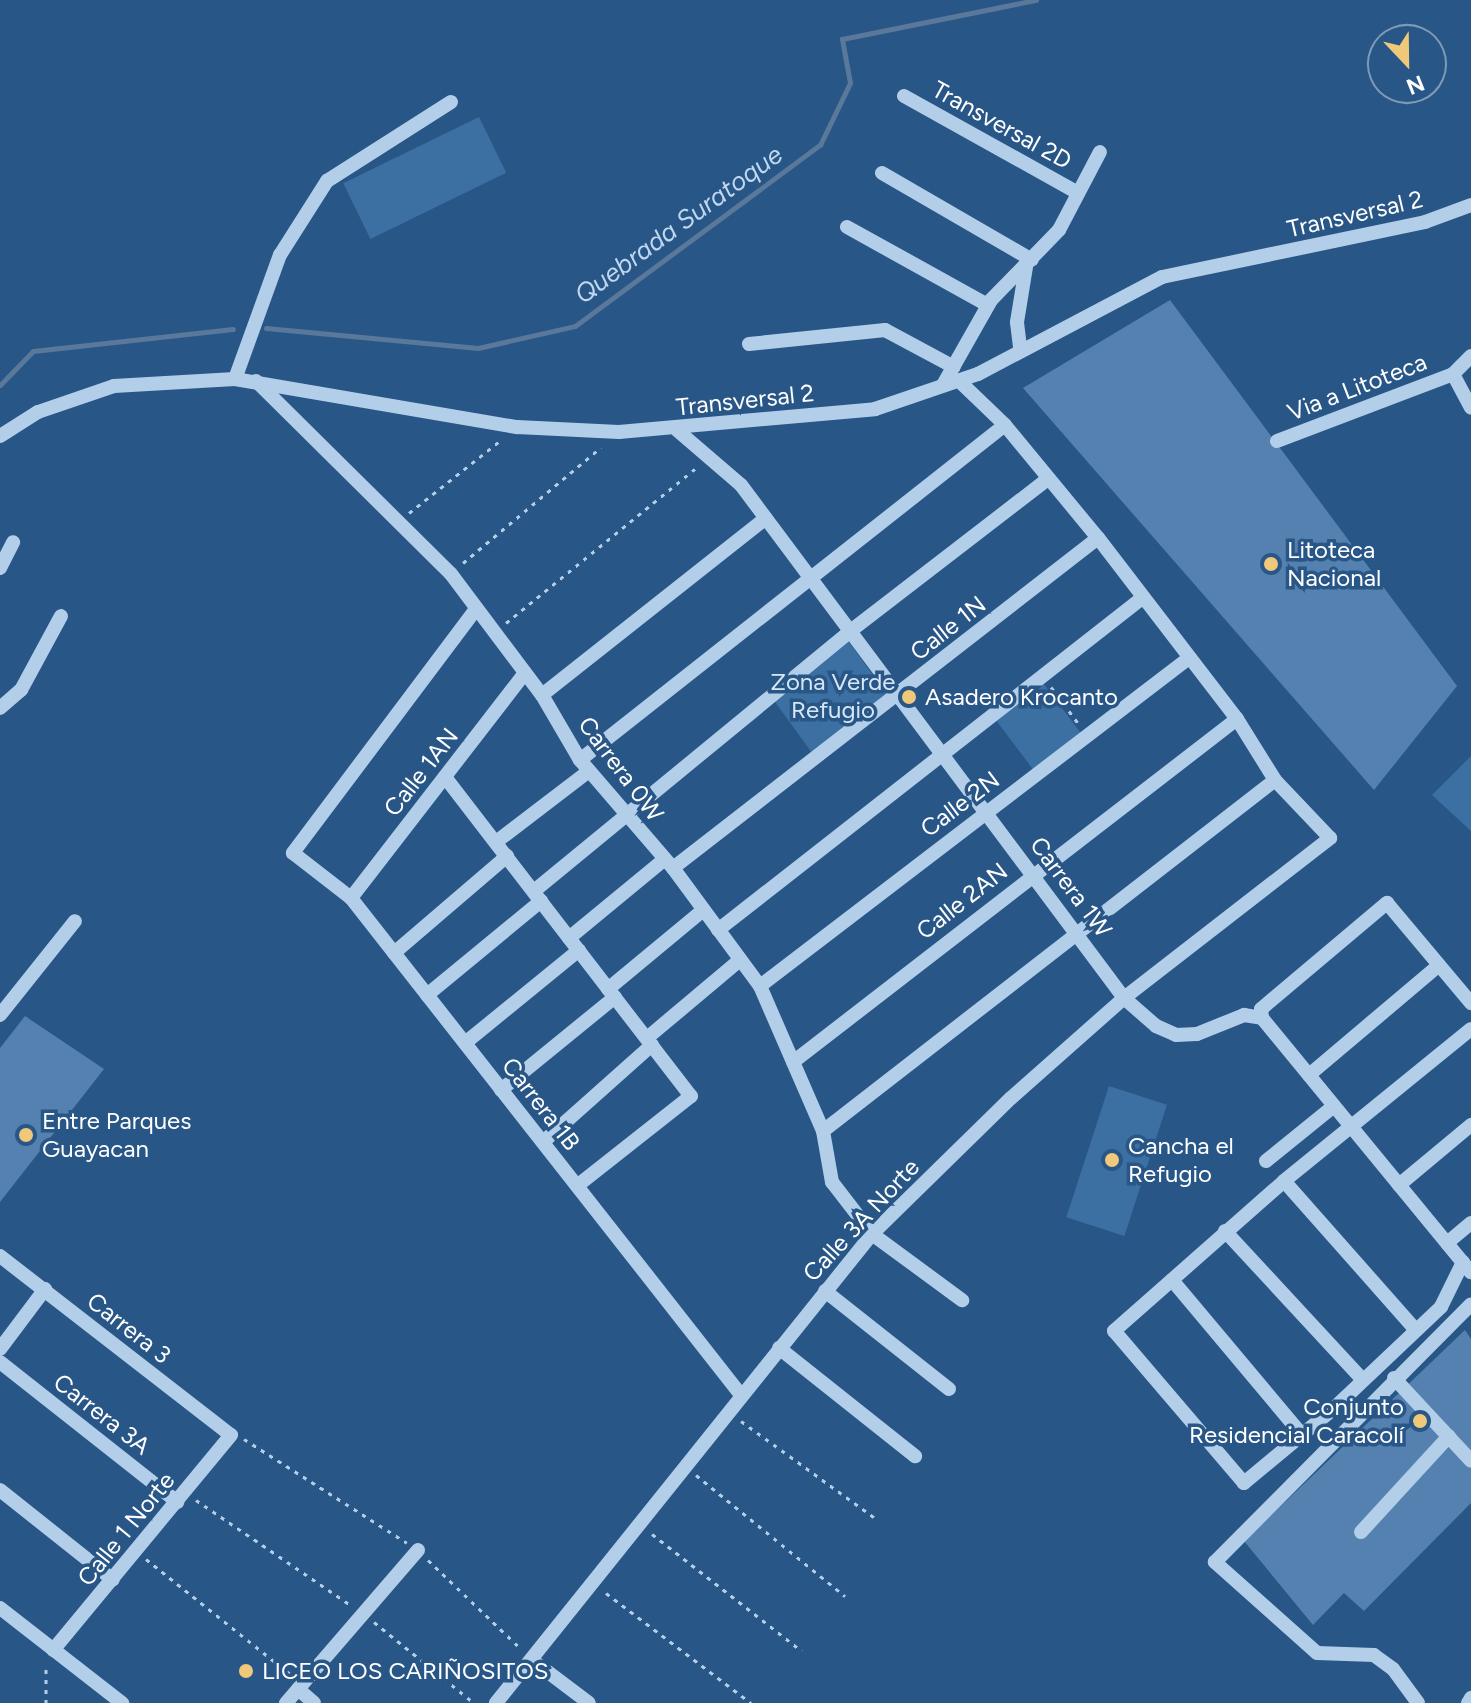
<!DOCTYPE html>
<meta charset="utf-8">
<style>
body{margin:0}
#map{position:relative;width:1471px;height:1703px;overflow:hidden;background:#285687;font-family:Figtree,sans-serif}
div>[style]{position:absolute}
.green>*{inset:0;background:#3c70a3;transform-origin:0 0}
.stream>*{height:5px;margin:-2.5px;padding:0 2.5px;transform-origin:2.5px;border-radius:2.5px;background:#59789a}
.building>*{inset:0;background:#5481b0}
.path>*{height:3px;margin-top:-1.5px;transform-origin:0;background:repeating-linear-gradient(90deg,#b3cee8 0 4px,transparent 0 10px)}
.minor>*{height:14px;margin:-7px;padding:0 7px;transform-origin:7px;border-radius:7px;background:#b3cee8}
.dots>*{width:22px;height:22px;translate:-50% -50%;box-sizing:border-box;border:4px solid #285687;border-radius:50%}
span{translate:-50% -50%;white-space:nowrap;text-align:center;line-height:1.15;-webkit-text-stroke:7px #285687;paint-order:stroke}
.street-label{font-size:24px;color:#fff}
.poi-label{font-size:24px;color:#fff}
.left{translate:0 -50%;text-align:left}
.right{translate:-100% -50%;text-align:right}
.park-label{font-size:24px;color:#d7e7f6}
.water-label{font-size:26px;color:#bfd7ef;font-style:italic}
.north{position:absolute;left:1367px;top:24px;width:80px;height:80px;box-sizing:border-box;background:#285687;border:2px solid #7e9ab7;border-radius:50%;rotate:158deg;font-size:22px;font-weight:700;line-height:32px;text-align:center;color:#fff}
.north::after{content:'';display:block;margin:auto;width:28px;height:36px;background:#f0c87a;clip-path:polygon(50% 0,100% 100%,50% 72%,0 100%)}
</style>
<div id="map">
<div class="green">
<i style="left:479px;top:117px;width:62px;height:151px;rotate:64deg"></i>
<i style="left:846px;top:638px;width:73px;height:95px;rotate:54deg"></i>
<i style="left:1043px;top:683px;width:64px;height:60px;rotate:53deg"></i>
<i style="clip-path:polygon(1471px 756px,1471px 831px,1432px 795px)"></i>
<i style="left:1109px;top:1086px;width:61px;height:138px;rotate:18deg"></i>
</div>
<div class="stream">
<i style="left:266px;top:328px;width:213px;rotate:5.4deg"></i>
<i style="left:478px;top:348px;width:99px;rotate:-12.8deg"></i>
<i style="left:575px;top:326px;width:305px;rotate:-36.5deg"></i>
<i style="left:820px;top:145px;width:69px;rotate:-64.2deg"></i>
<i style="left:850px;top:83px;width:45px;rotate:-100.3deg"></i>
<i style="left:842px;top:39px;width:198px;rotate:-11.4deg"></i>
<i style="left:0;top:385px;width:47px;rotate:-45.9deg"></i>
<i style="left:33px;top:351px;width:201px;rotate:-6.3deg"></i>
</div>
<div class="building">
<i style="clip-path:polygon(1170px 300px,1457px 686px,1374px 790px,1023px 388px)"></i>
<i style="clip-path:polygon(25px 1016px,104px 1069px,0 1202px,0 1048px)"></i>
<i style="clip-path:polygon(1465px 1330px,1471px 1339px,1471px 1503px,1364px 1611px,1344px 1593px,1313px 1625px,1244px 1541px)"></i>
</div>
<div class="path">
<i style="left:409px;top:513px;width:116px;rotate:-38.4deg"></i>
<i style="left:463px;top:563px;width:180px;rotate:-40deg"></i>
<i style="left:506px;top:623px;width:245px;rotate:-39.2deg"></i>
<i style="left:1051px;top:687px;width:45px;rotate:53.1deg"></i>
<i style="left:741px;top:1421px;width:165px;rotate:35.9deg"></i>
<i style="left:244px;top:1439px;width:193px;rotate:32.5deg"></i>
<i style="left:696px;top:1475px;width:192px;rotate:39.1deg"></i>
<i style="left:196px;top:1500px;width:189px;rotate:34.2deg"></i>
<i style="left:652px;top:1534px;width:190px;rotate:38deg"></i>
<i style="left:146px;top:1559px;width:184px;rotate:38.6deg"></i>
<i style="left:428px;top:1560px;width:129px;rotate:43.7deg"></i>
<i style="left:606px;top:1593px;width:182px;rotate:37.2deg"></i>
<i style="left:374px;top:1622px;width:129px;rotate:39deg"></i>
<i style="left:46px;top:1703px;width:38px;rotate:-90deg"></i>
</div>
<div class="minor">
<i style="left:904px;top:96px;width:199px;rotate:29.1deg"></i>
<i style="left:882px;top:173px;width:173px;rotate:30.1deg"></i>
<i style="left:847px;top:227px;width:161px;rotate:29deg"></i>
<i style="left:749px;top:344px;width:137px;rotate:-5.9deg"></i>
<i style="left:885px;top:330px;width:78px;rotate:28.2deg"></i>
<i style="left:1020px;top:347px;width:25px;rotate:-97deg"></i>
<i style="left:1017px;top:322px;width:56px;rotate:-80.7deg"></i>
<i style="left:1471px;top:356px;width:25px;rotate:135deg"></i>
<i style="left:1453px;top:374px;width:38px;rotate:62deg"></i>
<i style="left:235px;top:379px;width:132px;rotate:-70.1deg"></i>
<i style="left:280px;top:255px;width:88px;rotate:-57.6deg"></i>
<i style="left:327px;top:181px;width:147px;rotate:-32.5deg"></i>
<i style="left:256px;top:381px;width:274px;rotate:44.7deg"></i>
<i style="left:451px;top:574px;width:151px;rotate:53.1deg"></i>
<i style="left:542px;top:695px;width:75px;rotate:59.7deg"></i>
<i style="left:580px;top:760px;width:143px;rotate:49.3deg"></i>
<i style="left:673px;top:868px;width:147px;rotate:53.6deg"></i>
<i style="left:760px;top:986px;width:158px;rotate:66.5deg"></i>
<i style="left:823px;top:1131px;width:52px;rotate:80deg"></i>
<i style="left:832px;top:1182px;width:66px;rotate:52.4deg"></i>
<i style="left:872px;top:1234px;width:112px;rotate:36.3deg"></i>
<i style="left:943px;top:385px;width:98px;rotate:-60.5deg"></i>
<i style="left:991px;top:300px;width:98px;rotate:-45.8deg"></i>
<i style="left:1059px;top:230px;width:88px;rotate:-62.3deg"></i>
<i style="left:677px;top:430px;width:84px;rotate:40.7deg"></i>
<i style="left:741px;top:485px;width:640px;rotate:53.26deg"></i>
<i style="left:1124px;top:998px;width:43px;rotate:41.2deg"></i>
<i style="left:1156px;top:1026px;width:22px;rotate:24deg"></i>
<i style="left:1176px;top:1035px;width:21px;rotate:-3deg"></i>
<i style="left:1197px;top:1034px;width:51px;rotate:-22deg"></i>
<i style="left:1244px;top:1015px;width:18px;rotate:9deg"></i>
<i style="left:1262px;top:1018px;width:329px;rotate:50.6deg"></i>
<i style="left:0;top:436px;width:45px;rotate:-32.3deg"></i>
<i style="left:38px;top:412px;width:80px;rotate:-18.9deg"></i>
<i style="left:114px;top:386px;width:121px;rotate:-3.3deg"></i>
<i style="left:235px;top:379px;width:286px;rotate:9.7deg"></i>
<i style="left:517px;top:427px;width:102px;rotate:2.8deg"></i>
<i style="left:619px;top:432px;width:257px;rotate:-5.1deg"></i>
<i style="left:875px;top:409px;width:109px;rotate:-18.8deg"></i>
<i style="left:978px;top:374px;width:208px;rotate:-27.8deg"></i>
<i style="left:1162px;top:277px;width:269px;rotate:-11.8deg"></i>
<i style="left:1425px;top:222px;width:49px;rotate:-20.3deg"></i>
<i style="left:1277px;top:441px;width:188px;rotate:-20.8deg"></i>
<i style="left:0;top:568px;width:29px;rotate:-63deg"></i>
<i style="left:476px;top:609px;width:305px;rotate:126.9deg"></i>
<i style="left:293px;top:853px;width:73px;rotate:37.8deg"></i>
<i style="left:351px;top:898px;width:632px;rotate:51.88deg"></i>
<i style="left:542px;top:695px;width:285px;rotate:-38.3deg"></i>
<i style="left:0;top:708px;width:28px;rotate:-41deg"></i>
<i style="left:21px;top:690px;width:84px;rotate:-61.6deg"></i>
<i style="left:580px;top:760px;width:541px;rotate:-38.25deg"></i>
<i style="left:445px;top:777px;width:403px;rotate:52.4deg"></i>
<i style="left:691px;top:1096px;width:145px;rotate:141.7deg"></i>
<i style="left:496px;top:842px;width:117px;rotate:-37.4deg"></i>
<i style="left:673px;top:868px;width:538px;rotate:-37.83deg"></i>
<i style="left:534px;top:891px;width:413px;rotate:-39.4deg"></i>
<i style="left:853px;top:629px;width:246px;rotate:-37.6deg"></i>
<i style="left:351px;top:898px;width:284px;rotate:-52.3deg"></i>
<i style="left:718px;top:930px;width:537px;rotate:-38.04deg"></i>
<i style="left:569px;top:938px;width:124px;rotate:-39.5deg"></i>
<i style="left:394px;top:953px;width:149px;rotate:-40.6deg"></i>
<i style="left:760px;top:986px;width:540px;rotate:-37.4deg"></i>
<i style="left:608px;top:989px;width:124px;rotate:-39.7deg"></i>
<i style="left:427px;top:995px;width:148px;rotate:-39.5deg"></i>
<i style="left:0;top:1015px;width:120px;rotate:-51.4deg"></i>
<i style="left:1262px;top:1018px;width:9px;rotate:-96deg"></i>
<i style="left:1261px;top:1009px;width:165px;rotate:-40.1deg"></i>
<i style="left:1387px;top:903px;width:131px;rotate:50deg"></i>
<i style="left:647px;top:1038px;width:121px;rotate:-40deg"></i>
<i style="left:465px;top:1043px;width:147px;rotate:-39.2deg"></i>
<i style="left:793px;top:1062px;width:561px;rotate:-37.69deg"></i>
<i style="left:1309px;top:1075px;width:170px;rotate:-40.2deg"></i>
<i style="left:501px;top:1090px;width:147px;rotate:-39.2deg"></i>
<i style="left:823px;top:1131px;width:572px;rotate:-37.83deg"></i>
<i style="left:543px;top:1142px;width:146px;rotate:-41.7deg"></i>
<i style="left:1266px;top:1161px;width:87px;rotate:-39deg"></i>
<i style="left:1284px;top:1181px;width:199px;rotate:48.5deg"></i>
<i style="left:1399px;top:1185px;width:94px;rotate:-39.8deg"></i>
<i style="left:1225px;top:1231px;width:202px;rotate:47.2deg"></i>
<i style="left:1447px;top:1243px;width:31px;rotate:-40deg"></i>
<i style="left:0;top:1256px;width:292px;rotate:37.8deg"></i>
<i style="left:231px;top:1435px;width:279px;rotate:129.6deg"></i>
<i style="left:1463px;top:1262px;width:50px;rotate:116.1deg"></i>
<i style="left:1441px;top:1307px;width:149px;rotate:136.6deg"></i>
<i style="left:1333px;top:1409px;width:116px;rotate:140.3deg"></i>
<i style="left:1244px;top:1483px;width:200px;rotate:-130.5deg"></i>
<i style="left:1114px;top:1331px;width:227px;rotate:-41.4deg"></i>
<i style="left:1284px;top:1181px;width:241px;rotate:-39.1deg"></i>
<i style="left:1172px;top:1280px;width:202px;rotate:50deg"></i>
<i style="left:825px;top:1291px;width:158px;rotate:38.3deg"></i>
<i style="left:779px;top:1348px;width:174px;rotate:38.5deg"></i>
<i style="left:0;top:1349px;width:75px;rotate:-53.1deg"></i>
<i style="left:0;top:1362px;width:226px;rotate:38.3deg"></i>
<i style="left:1394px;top:1378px;width:113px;rotate:47.1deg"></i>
<i style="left:0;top:1490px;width:144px;rotate:38.5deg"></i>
<i style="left:1361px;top:1532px;width:130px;rotate:-47.5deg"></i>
<i style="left:0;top:1608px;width:155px;rotate:37.9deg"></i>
<i style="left:532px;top:1660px;width:71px;rotate:37deg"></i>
<i style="left:298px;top:1689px;width:21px;rotate:41deg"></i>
<i style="left:286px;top:1703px;width:202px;rotate:-49.2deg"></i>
<i style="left:496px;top:1703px;width:601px;rotate:-51.28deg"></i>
<i style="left:872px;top:1234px;width:194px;rotate:-44.4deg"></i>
<i style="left:1011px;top:1098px;width:151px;rotate:-41.5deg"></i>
<i style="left:1124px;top:998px;width:261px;rotate:-37.8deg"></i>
<i style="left:1330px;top:838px;width:80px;rotate:-133.5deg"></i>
<i style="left:1275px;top:780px;width:72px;rotate:-121.9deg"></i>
<i style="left:1237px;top:719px;width:228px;rotate:-127.5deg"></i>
<i style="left:1098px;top:538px;width:146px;rotate:-129.5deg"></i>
<i style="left:1005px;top:425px;width:65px;rotate:-136.2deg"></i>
<i style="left:1418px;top:1703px;width:42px;rotate:-126.3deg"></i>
<i style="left:1393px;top:1669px;width:24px;rotate:-144deg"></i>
<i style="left:1374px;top:1655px;width:57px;rotate:-178deg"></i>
<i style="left:1317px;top:1653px;width:137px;rotate:-138.3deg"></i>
<i style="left:1215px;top:1562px;width:363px;rotate:-45.2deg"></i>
<i style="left:1468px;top:1703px;width:6px;rotate:-59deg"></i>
</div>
<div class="dots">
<i style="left:1271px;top:564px;background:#f0c87a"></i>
<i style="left:909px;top:697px;background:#f0c87a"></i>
<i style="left:26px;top:1135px;background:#f0c87a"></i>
<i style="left:1112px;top:1160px;background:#f0c87a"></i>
<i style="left:1420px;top:1421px;background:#f0c87a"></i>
<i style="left:246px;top:1671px;background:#f0c87a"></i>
</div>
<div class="street-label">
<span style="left:1002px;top:125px;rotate:29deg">Transversal 2D</span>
<span style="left:1355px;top:214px;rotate:-13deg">Transversal 2</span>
<span style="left:1357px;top:387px;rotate:-21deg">Via a Litoteca</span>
<span style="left:745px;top:400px;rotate:-6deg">Transversal 2</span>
<span style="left:948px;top:628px;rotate:-38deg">Calle 1N</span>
<span style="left:621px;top:769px;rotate:53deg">Carrera 0W</span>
<span style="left:421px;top:772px;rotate:-52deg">Calle 1AN</span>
<span style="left:960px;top:804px;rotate:-37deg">Calle 2N</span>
<span style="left:1071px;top:887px;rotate:53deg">Carrera 1W</span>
<span style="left:962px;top:901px;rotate:-38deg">Calle 2AN</span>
<span style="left:541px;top:1104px;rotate:52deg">Carrera 1B</span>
<span style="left:861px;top:1220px;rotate:-47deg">Calle 3A Norte</span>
<span style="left:129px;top:1328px;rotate:38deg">Carrera 3</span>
<span style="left:102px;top:1414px;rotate:38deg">Carrera 3A</span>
<span style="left:126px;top:1529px;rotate:-51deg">Calle 1 Norte</span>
</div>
<div class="poi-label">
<span class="left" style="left:1287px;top:564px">Litoteca<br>Nacional</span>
<span class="left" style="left:925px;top:697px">Asadero Krocanto</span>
<span class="left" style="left:42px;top:1135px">Entre Parques<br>Guayacan</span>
<span class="left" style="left:1128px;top:1160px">Cancha el<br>Refugio</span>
<span class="right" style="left:1404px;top:1421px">Conjunto<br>Residencial Caracolí</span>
<span class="left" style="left:262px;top:1671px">LICEO LOS CARIÑOSITOS</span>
</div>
<div class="park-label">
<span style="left:833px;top:696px">Zona Verde<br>Refugio</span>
</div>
<div class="water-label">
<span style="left:679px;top:225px;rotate:-36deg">Quebrada Suratoque</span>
</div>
<div class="north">N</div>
</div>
